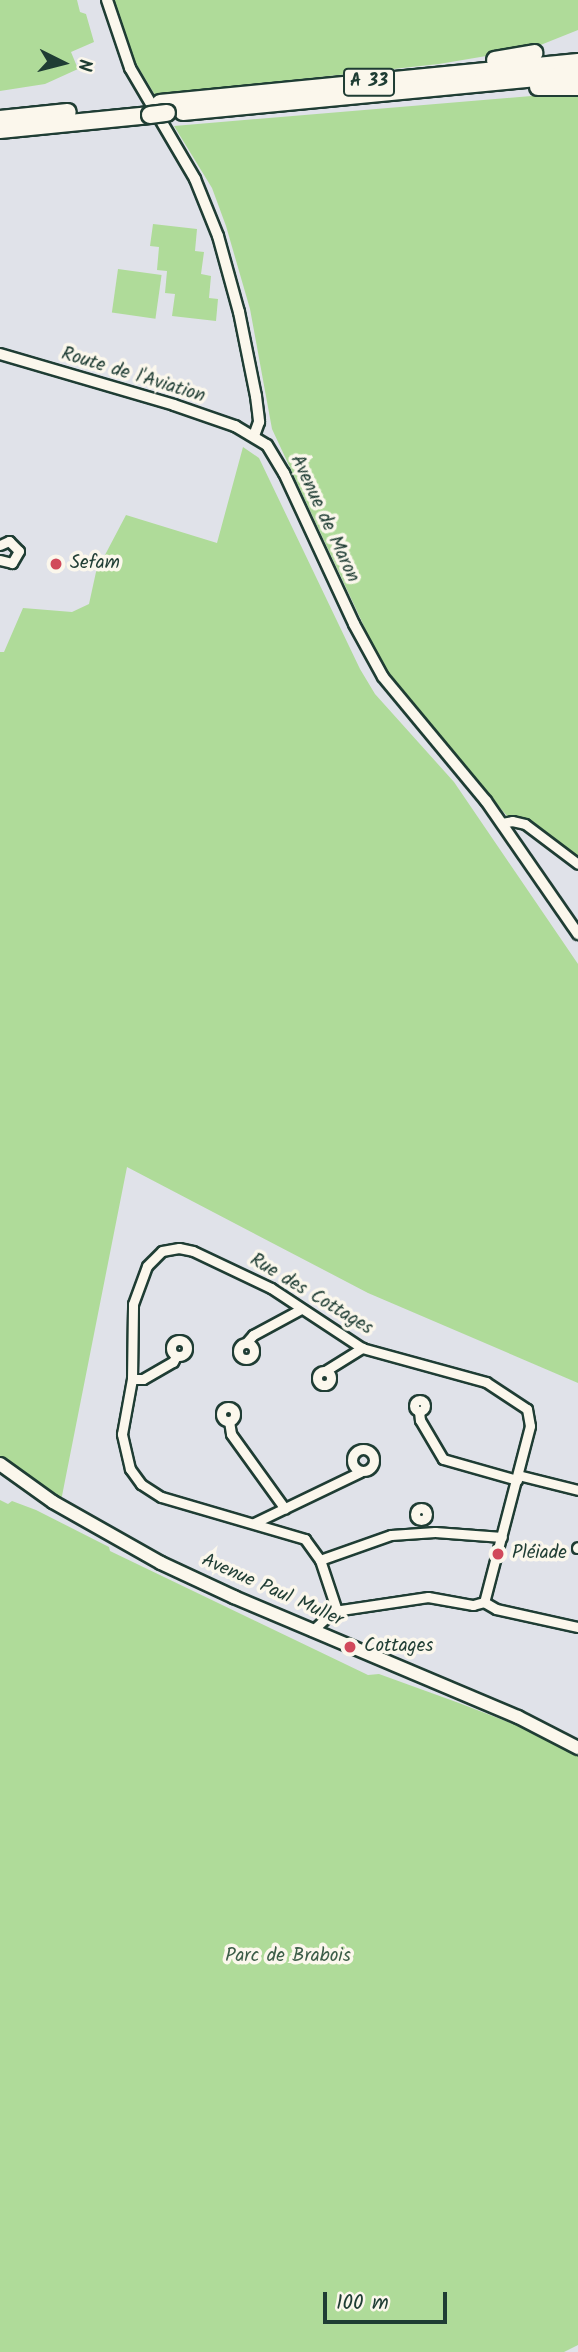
<!DOCTYPE html>
<meta charset="utf-8">
<style>
body{margin:0}
#map{position:relative;width:578px;height:2352px;overflow:hidden;background:#e0e2e9;font-family:Kalam,sans-serif}
div>[style]{position:absolute}
.green>*{inset:0;background:#afdb99;transform-origin:0 0}
.roads{filter:drop-shadow(2px 0 #1f3d34) drop-shadow(-2px 0 #1f3d34) drop-shadow(0 2px #1f3d34) drop-shadow(0 -2px #1f3d34)}
.minor>*{height:9px;margin:-4.5px;padding:0 4.5px;transform-origin:4.5px;border-radius:4.5px;background:#fbf7ec}
.minor>.ring{margin:-4.5px;padding:0;box-sizing:content-box;background:none;border:9px solid #fbf7ec;border-radius:50%}
.tertiary>*{height:10px;margin:-5px;padding:0 5px;transform-origin:5px;border-radius:5px;background:#fbf7ec}
.secondary>*{height:12px;margin:-6px;padding:0 6px;transform-origin:6px;border-radius:6px;background:#fbf7ec}
.motorway>*{height:16px;margin:-8px;padding:0 8px;transform-origin:8px;border-radius:8px;background:#fbf7ec}
.bridges{filter:drop-shadow(2px 0 #1f3d34) drop-shadow(-2px 0 #1f3d34) drop-shadow(0 2px #1f3d34) drop-shadow(0 -2px #1f3d34)}
.motorway-bridge>*{height:16px;margin:-8px;padding:0 8px;transform-origin:8px;border-radius:8px;background:#fbf7ec}
.dots>*{width:19px;height:19px;translate:-50% -50%;box-sizing:border-box;border:4px solid #fbf7ec;border-radius:50%}
span{translate:-50% -50%;white-space:nowrap;text-align:center;line-height:1.15;-webkit-text-stroke:7px #fbf7ec;paint-order:stroke}
.shield-label span{padding:2px 5px;background:#fbf7ec;border:2px solid;border-radius:5px;-webkit-text-stroke-width:0}
.shield-label{font-size:18px;color:#1f3d34;font-weight:700}
.street-label{font-size:19px;color:#1f3d34}
.poi-label{font-size:19px;color:#1f3d34}
.left{translate:0 -50%;text-align:left}
.park-label{font-size:19px;color:#3c5d48}
.north{position:absolute;left:28px;top:28px;width:70px;height:70px;-webkit-text-stroke:5px #fbf7ec;paint-order:stroke;rotate:96deg;font-size:19px;font-weight:700;line-height:28px;text-align:center;color:#1f3d34}
.north::after{content:'';display:block;margin:auto;width:24px;height:32px;background:#1f3d34;clip-path:polygon(50% 0,100% 100%,50% 72%,0 100%)}
.scale{position:absolute;left:323px;top:2292px;width:124px;height:32px;box-sizing:border-box;border:4px solid #1f3d34;border-top:0;padding-left:9px;font-size:21px;line-height:24px;white-space:nowrap;color:#1f3d34;-webkit-text-stroke:5px #fbf7ec;paint-order:stroke}
</style>
<div id="map">
<div class="green">
<i style="clip-path:polygon(0 0,77px 0,80px 12px,86px 14px,94px 42px,71px 52px,78px 69px,45px 84px,0 91px)"></i>
<i style="clip-path:polygon(114px 0,578px 0,578px 30px,533px 48px,439px 64px,155px 95px,134px 60px)"></i>
<i style="clip-path:polygon(578px 92px,578px 860px,522px 820px,507px 816px,393px 682px,377px 654px,272px 429px,250px 309px,226px 226px,212px 188px,174px 126px)"></i>
<i style="clip-path:polygon(153px 224px,197px 229px,195px 251px,204px 252px,201px 274px,211px 276px,209px 298px,218px 299px,216px 321px,172px 316px,175px 294px,165px 293px,167px 271px,157px 270px,159px 247px,150px 246px)"></i>
<i style="left:118px;top:269px;width:44px;height:44px;rotate:8deg"></i>
<i style="clip-path:polygon(243px 447px,259px 458px,360px 669px,375px 694px,454px 782px,578px 964px,578px 1383px,368px 1293px,127px 1167px,61px 1501px,0 1456px,0 652px,4px 652px,23px 608px,72px 612px,89px 604px,96px 572px,126px 515px,217px 543px)"></i>
<i style="clip-path:polygon(0 1500px,8px 1504px,12px 1501px,36px 1510px,109px 1547px,110px 1551px,368px 1675px,379px 1674px,459px 1703px,557px 1741px,578px 1755px,578px 2345px,564px 2352px,0 2352px)"></i>
</div>
<div class="roads">
<div class="minor">
<i style="left:0;top:545px;width:10px;rotate:-24deg"></i>
<i style="left:9px;top:541px;width:14px;rotate:45deg"></i>
<i style="left:19px;top:551px;width:14px;rotate:120deg"></i>
<i style="left:12px;top:563px;width:12px;rotate:-166deg"></i>
<i style="left:502px;top:823px;width:10px;rotate:-11deg"></i>
<i style="left:512px;top:821px;width:13px;rotate:13deg"></i>
<i style="left:525px;top:824px;width:66px;rotate:37deg"></i>
<i class="ring" style="left:171px;top:1340px;width:7px;height:7px"></i>
<i style="left:246px;top:1343px;width:11px;rotate:-49deg"></i>
<i style="left:253px;top:1335px;width:55px;rotate:-28.4deg"></i>
<i class="ring" style="left:238px;top:1343px;width:7px;height:7px"></i>
<i style="left:325px;top:1371px;width:44px;rotate:-31.9deg"></i>
<i class="ring" style="left:317px;top:1371px;width:5px;height:5px"></i>
<i style="left:132px;top:1379px;width:11px"></i>
<i style="left:143px;top:1379px;width:34px;rotate:-30deg"></i>
<i style="left:173px;top:1362px;width:7px;rotate:-63deg"></i>
<i class="ring" style="left:414.5px;top:1400.5px;width:2px;height:2px"></i>
<i class="ring" style="left:221px;top:1407px;width:5px;height:5px"></i>
<i style="left:419px;top:1411px;width:9px;rotate:84deg"></i>
<i style="left:420px;top:1420px;width:45px;rotate:59.5deg"></i>
<i style="left:443px;top:1459px;width:77px;rotate:15.8deg"></i>
<i style="left:229px;top:1421px;width:13px;rotate:81deg"></i>
<i style="left:231px;top:1434px;width:92px;rotate:54.2deg"></i>
<i class="ring" style="left:352px;top:1449px;width:13px;height:13px"></i>
<i style="left:518px;top:1475px;width:62px;rotate:14deg"></i>
<i class="ring" style="left:415px;top:1508px;width:3px;height:3px"></i>
<i style="left:254px;top:1523px;width:118px;rotate:-25.7deg"></i>
<i style="left:577px;top:1548px;width:1px;rotate:-45deg"></i>
<i style="left:320px;top:1560px;width:75px;rotate:-19.4deg"></i>
<i style="left:391px;top:1535px;width:44px;rotate:-3.9deg"></i>
<i style="left:435px;top:1532px;width:67px;rotate:4.3deg"></i>
<i style="left:484px;top:1602px;width:14px;rotate:30deg"></i>
<i style="left:496px;top:1609px;width:84px;rotate:12.4deg"></i>
<i style="left:337px;top:1611px;width:54px;rotate:-108.4deg"></i>
<i style="left:320px;top:1560px;width:26px;rotate:-126deg"></i>
<i style="left:305px;top:1539px;width:150px;rotate:-163.7deg"></i>
<i style="left:161px;top:1497px;width:24px;rotate:-147deg"></i>
<i style="left:141px;top:1484px;width:19px;rotate:-126deg"></i>
<i style="left:130px;top:1469px;width:36px;rotate:-103deg"></i>
<i style="left:122px;top:1434px;width:56px;rotate:-79.7deg"></i>
<i style="left:132px;top:1379px;width:75px;rotate:-89.2deg"></i>
<i style="left:133px;top:1304px;width:40px;rotate:-69.8deg"></i>
<i style="left:147px;top:1266px;width:21px;rotate:-45deg"></i>
<i style="left:162px;top:1251px;width:17px;rotate:-10deg"></i>
<i style="left:179px;top:1248px;width:14px;rotate:12deg"></i>
<i style="left:193px;top:1251px;width:86px;rotate:25.4deg"></i>
<i style="left:271px;top:1288px;width:109px;rotate:33.4deg"></i>
<i style="left:362px;top:1348px;width:129px;rotate:15.3deg"></i>
<i style="left:486px;top:1382px;width:49px;rotate:33.4deg"></i>
<i style="left:527px;top:1409px;width:17px;rotate:80deg"></i>
<i style="left:530px;top:1426px;width:182px;rotate:104.6deg"></i>
<i style="left:312px;top:1631px;width:23px;rotate:-43deg"></i>
<i style="left:329px;top:1615px;width:13px;rotate:-23deg"></i>
<i style="left:341px;top:1610px;width:88px;rotate:-8.5deg"></i>
<i style="left:428px;top:1597px;width:46px;rotate:10.1deg"></i>
<i style="left:473px;top:1605px;width:11px;rotate:-15deg"></i>
</div>
<div class="tertiary">
<i style="left:107px;top:0;width:72px;rotate:71.3deg"></i>
<i style="left:130px;top:68px;width:129px;rotate:59.6deg"></i>
<i style="left:195px;top:179px;width:61px;rotate:68deg"></i>
<i style="left:218px;top:236px;width:79px;rotate:74.6deg"></i>
<i style="left:239px;top:312px;width:86px;rotate:78.6deg"></i>
<i style="left:256px;top:396px;width:26px;rotate:83deg"></i>
<i style="left:259px;top:422px;width:15px;rotate:110deg"></i>
<i style="left:0;top:354px;width:181px;rotate:16.3deg"></i>
<i style="left:174px;top:405px;width:65px;rotate:19deg"></i>
<i style="left:235px;top:426px;width:37px;rotate:31deg"></i>
<i style="left:267px;top:445px;width:33px;rotate:59deg"></i>
<i style="left:284px;top:473px;width:166px;rotate:65.1deg"></i>
<i style="left:354px;top:624px;width:60px;rotate:61.3deg"></i>
<i style="left:383px;top:677px;width:161px;rotate:50.3deg"></i>
<i style="left:486px;top:801px;width:162px;rotate:55.3deg"></i>
</div>
<div class="secondary">
<i style="left:0;top:1464px;width:65px;rotate:35.6deg"></i>
<i style="left:53px;top:1502px;width:124px;rotate:29.5deg"></i>
<i style="left:161px;top:1563px;width:81px;rotate:25deg"></i>
<i style="left:234px;top:1597px;width:308px;rotate:22.9deg"></i>
<i style="left:518px;top:1717px;width:68px;rotate:27.3deg"></i>
</div>
<div class="motorway">
<i style="left:495px;top:60px;width:40px;rotate:-10deg"></i>
<i style="left:538px;top:87px;width:40px"></i>
<i style="left:160px;top:103px;width:420px;rotate:-5.6deg"></i>
<i style="left:183px;top:112px;width:397px;rotate:-5.5deg"></i>
<i style="left:0;top:119px;width:68px;rotate:-5.9deg"></i>
<i style="left:0;top:130px;width:151px;rotate:-5.7deg"></i>
</div>
</div>
<div class="bridges">
<div class="motorway-bridge">
<i style="left:150px;top:115px;width:17px;rotate:-7deg"></i>
</div>
</div>
<div class="dots">
<i style="left:56px;top:564px;background:#d1495b"></i>
<i style="left:498px;top:1554px;background:#d1495b"></i>
<i style="left:350px;top:1647px;background:#d1495b"></i>
</div>
<div class="shield-label">
<span style="left:369px;top:82px">A 33</span>
</div>
<div class="street-label">
<span style="left:133px;top:376px;rotate:17deg">Route de l'Aviation</span>
<span style="left:324px;top:519px;rotate:65deg">Avenue de Maron</span>
<span style="left:311px;top:1295px;rotate:31deg">Rue des Cottages</span>
<span style="left:272px;top:1591px;rotate:24deg">Avenue Paul Muller</span>
</div>
<div class="poi-label">
<span class="left" style="left:70px;top:564px">Sefam</span>
<span class="left" style="left:512px;top:1554px">Pléiade</span>
<span class="left" style="left:364px;top:1647px">Cottages</span>
</div>
<div class="park-label">
<span style="left:288px;top:1957px">Parc de Brabois</span>
</div>
<div class="north">N</div>
<div class="scale">100 m</div>
</div>
